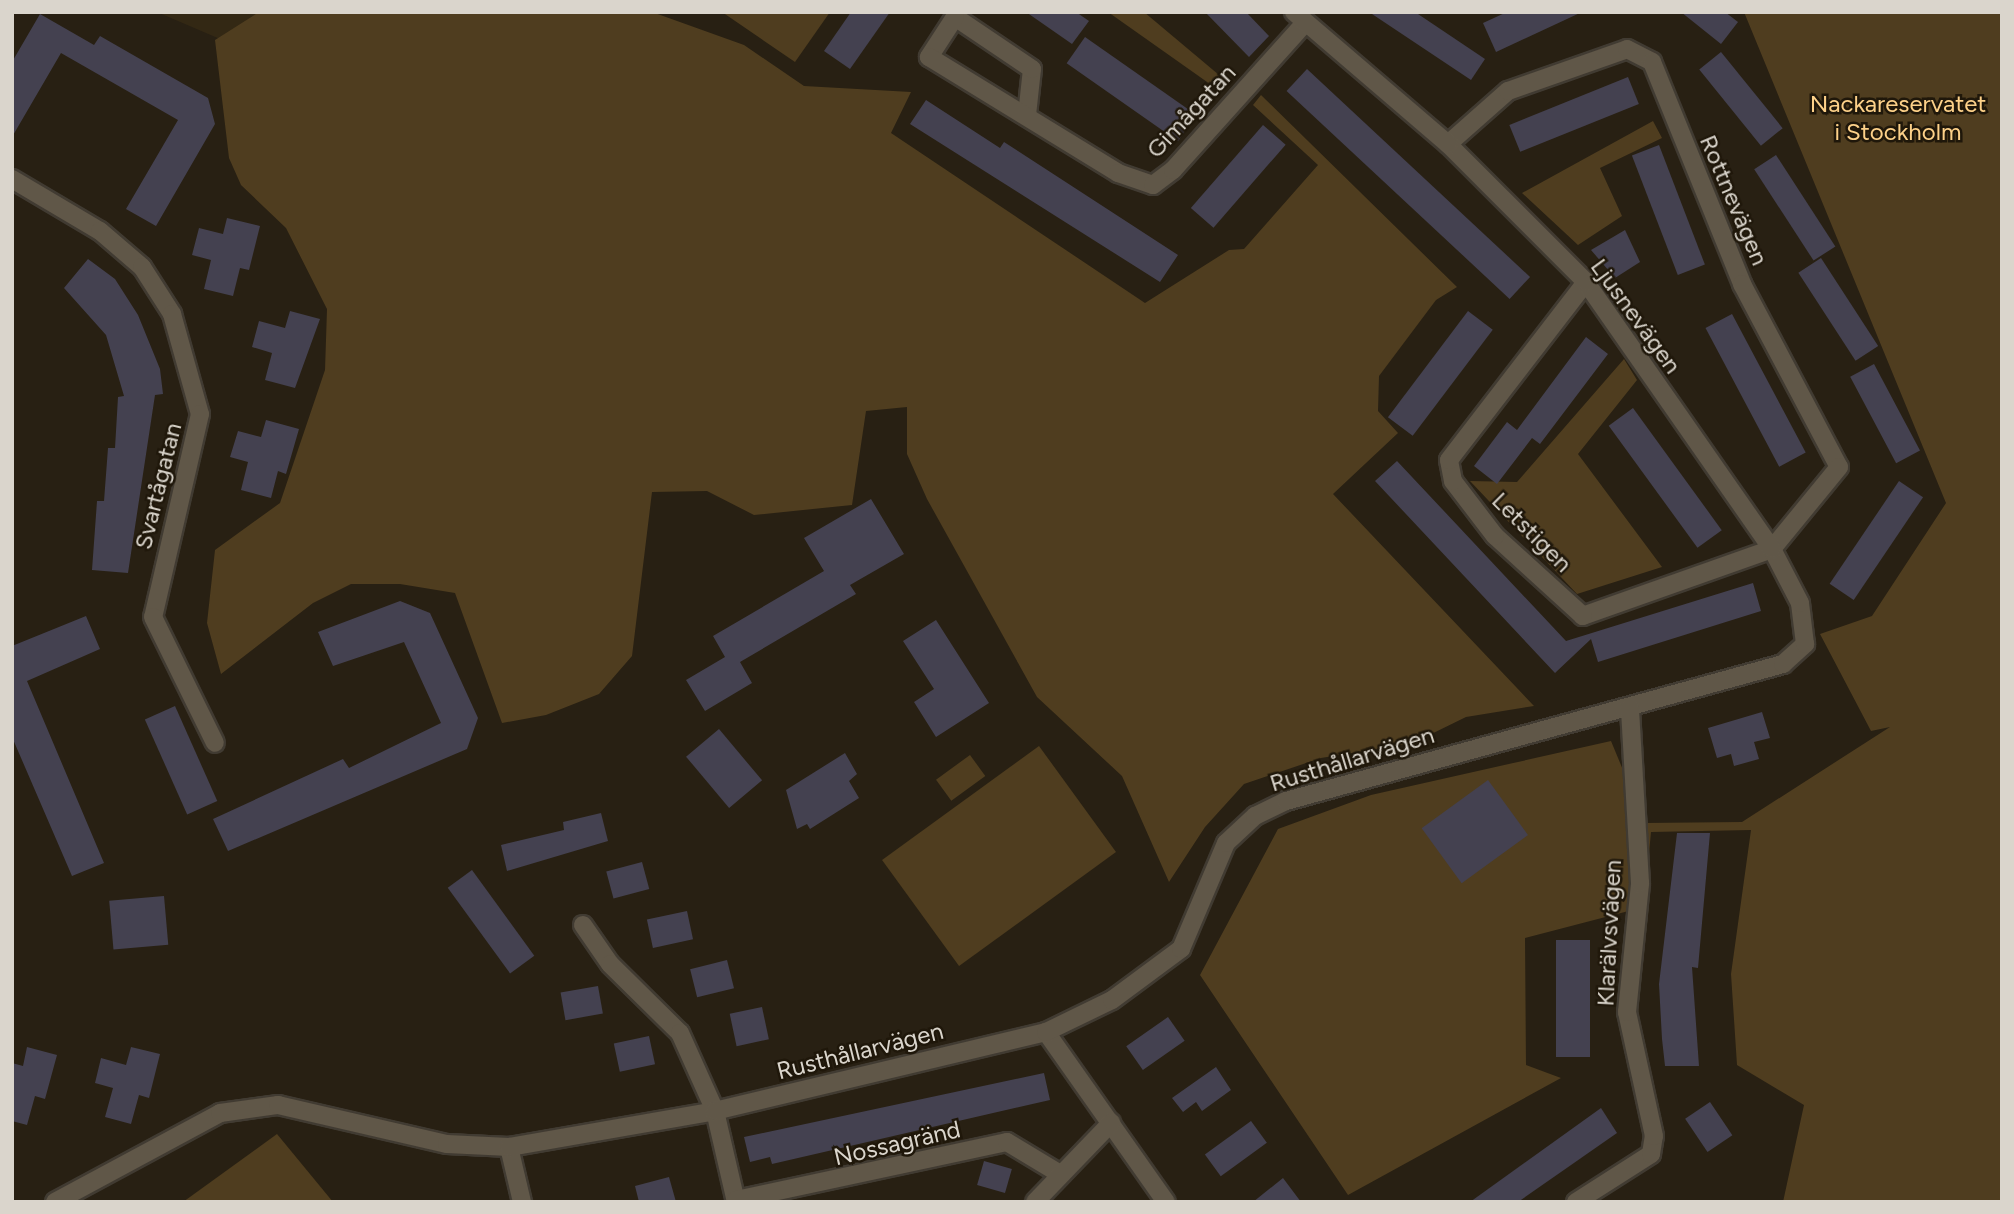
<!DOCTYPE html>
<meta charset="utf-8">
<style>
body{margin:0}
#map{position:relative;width:2014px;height:1214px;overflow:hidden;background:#282013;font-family:Figtree,sans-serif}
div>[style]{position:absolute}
.built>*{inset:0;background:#332814}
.green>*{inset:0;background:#4f3d1f;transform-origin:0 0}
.building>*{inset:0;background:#444150;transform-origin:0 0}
.roads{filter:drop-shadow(2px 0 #413b32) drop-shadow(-2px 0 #413b32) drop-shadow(0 2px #413b32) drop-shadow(0 -2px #413b32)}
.minor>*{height:18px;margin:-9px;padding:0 9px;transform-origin:9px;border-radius:9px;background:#605748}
span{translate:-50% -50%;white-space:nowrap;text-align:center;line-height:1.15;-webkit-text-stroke:5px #1f170a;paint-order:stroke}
.park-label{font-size:24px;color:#fdd189}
.street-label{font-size:24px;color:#dad5cc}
.frame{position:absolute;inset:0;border:14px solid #dad5cc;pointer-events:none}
</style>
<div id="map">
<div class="built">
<i style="clip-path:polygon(157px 12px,274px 12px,234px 45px)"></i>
</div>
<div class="green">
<i style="clip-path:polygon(259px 12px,652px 12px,744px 45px,804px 86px,911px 92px,891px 133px,1145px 303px,1229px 250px,1244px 249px,1318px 165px,1253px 105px,1261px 95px,1457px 287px,1436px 300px,1379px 376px,1378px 411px,1398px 433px,1333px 494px,1534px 706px,1466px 717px,1413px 743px,1321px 758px,1244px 784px,1205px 827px,1169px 882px,1122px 776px,1037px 697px,927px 499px,907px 454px,907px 407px,866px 411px,852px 505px,754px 515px,707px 491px,652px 492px,632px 656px,599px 694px,546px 715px,502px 723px,455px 593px,400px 584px,351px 584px,313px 603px,221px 674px,207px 623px,215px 550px,280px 503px,325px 370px,327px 309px,286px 228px,241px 185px,229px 158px,215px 40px)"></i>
<i style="clip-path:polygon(722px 12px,830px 12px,795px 62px)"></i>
<i style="clip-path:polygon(1108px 12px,1144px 12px,1225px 80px,1217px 89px)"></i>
<i style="clip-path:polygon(1744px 12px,2002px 12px,2002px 1202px,1783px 1202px,1804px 1105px,1737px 1065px,1731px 974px,1751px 830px,1651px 832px,1644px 907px,1525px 938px,1526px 1065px,1561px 1078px,1348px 1195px,1200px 975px,1278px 829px,1371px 795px,1611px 741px,1645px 823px,1742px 822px,1890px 727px,1871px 731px,1820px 634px,1872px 616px,1946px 503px)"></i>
<i style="clip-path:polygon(1653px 121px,1662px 138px,1600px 168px,1622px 216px,1578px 245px,1522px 193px)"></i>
<i style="clip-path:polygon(1624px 359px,1637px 380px,1578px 454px,1662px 567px,1577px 594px,1470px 481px,1517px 482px)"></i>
<i style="left:1039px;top:746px;width:131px;height:194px;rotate:54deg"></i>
<i style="left:970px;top:755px;width:26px;height:42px;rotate:54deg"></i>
<i style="clip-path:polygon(277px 1134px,333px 1202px,183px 1202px)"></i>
</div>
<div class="building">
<i style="clip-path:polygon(851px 12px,890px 12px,850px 69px,824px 51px)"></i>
<i style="clip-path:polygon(1026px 12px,1076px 12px,1089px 21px,1072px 44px)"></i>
<i style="clip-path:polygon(1205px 12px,1246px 12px,1269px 36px,1249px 57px)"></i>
<i style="clip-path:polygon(1369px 12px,1415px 12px,1485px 59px,1471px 80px)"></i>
<i style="clip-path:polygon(1507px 12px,1582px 12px,1496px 52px,1483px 23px)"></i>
<i style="clip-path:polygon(1681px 12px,1725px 12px,1738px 22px,1721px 44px)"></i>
<i style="clip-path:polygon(40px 14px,94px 45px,100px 36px,208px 98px,215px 124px,156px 226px,126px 209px,178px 120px,61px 53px,12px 137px,12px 62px)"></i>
<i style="left:1085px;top:37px;width:136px;height:32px;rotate:35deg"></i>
<i style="left:1721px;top:52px;width:98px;height:28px;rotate:51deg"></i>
<i style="left:1307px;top:69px;width:305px;height:30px;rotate:43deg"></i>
<i style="left:1628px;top:77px;width:29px;height:128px;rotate:68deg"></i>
<i style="clip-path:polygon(926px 100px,1000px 148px,1004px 142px,1178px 255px,1160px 282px,910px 124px)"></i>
<i style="left:1263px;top:125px;width:30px;height:110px;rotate:41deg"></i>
<i style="left:1659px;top:145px;width:128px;height:29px;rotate:69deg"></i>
<i style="left:1776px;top:155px;width:109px;height:26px;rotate:57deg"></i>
<i style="clip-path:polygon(227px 218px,260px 226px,249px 270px,240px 268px,233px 296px,204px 289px,211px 260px,192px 255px,199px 228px,223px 234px)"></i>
<i style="clip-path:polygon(1625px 230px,1640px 262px,1615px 278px,1591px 250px)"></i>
<i style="left:1821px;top:258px;width:105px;height:27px;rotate:57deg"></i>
<i style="clip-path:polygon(88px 259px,115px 279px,138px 315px,160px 369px,163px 394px,155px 395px,128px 573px,92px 570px,97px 501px,104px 501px,108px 448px,115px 448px,118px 397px,124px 396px,106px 335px,64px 288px)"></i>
<i style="clip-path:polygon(290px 311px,320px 319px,295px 388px,265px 380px,272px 353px,252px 347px,259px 321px,285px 328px)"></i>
<i style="left:1468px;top:311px;width:31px;height:133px;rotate:37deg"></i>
<i style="left:1732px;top:314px;width:157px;height:30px;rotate:62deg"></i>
<i style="clip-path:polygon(1586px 337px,1608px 354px,1540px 444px,1532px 438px,1497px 484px,1474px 466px,1507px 422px,1517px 430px)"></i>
<i style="left:1874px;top:364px;width:98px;height:27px;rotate:62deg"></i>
<i style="left:1633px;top:408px;width:151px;height:30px;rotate:54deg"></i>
<i style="clip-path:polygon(266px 420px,299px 429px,286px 474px,278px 471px,271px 498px,241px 490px,248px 462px,230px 457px,238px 431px,261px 437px)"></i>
<i style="clip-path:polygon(1397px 461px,1566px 641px,1753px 583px,1761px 611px,1598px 662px,1591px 639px,1555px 673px,1375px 481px)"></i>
<i style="left:1899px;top:481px;width:29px;height:124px;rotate:34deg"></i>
<i style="clip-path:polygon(871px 499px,904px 554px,850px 585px,856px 594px,740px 662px,752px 683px,705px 711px,686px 680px,725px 657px,713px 636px,824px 571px,804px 538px)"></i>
<i style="clip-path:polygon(400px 601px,430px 613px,478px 718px,467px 749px,228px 851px,213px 819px,343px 759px,349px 768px,441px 723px,404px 642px,333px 666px,318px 632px)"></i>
<i style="clip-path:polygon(86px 616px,100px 649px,27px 681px,104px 863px,72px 876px,12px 737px,12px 646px)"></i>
<i style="clip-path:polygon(936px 620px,989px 703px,936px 737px,914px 702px,934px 689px,903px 641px)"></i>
<i style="left:175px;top:706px;width:104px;height:33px;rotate:66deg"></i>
<i style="clip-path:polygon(1762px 712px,1770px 738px,1754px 742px,1759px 759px,1734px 766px,1731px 754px,1717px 758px,1708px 728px)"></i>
<i style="left:719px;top:729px;width:67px;height:43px;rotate:50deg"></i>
<i style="clip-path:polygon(845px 753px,857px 774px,849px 781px,859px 798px,810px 829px,807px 824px,797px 829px,786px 790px)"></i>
<i style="left:1488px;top:780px;width:68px;height:82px;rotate:54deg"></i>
<i style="clip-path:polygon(601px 813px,608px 841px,507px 871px,501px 845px,564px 830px,563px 822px)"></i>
<i style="clip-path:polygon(1677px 833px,1710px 833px,1698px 968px,1692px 967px,1699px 1066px,1665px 1066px,1662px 1039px,1659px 984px)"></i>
<i style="left:642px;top:862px;width:28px;height:37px;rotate:75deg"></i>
<i style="left:472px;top:870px;width:106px;height:30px;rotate:54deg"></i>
<i style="left:164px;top:896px;width:49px;height:55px;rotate:85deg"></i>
<i style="left:687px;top:911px;width:29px;height:41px;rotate:78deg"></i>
<i style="left:1556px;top:940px;width:34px;height:117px"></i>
<i style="left:727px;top:960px;width:29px;height:38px;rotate:76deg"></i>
<i style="left:598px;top:986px;width:28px;height:38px;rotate:80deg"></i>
<i style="left:762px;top:1007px;width:33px;height:33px;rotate:78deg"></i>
<i style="left:1168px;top:1017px;width:29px;height:51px;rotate:55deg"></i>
<i style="left:649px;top:1036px;width:29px;height:36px;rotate:78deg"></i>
<i style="clip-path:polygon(27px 1047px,57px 1055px,45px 1099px,35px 1096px,27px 1125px,12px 1121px,12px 1063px,23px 1066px)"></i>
<i style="clip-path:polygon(131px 1047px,160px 1054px,149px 1098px,139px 1095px,131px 1124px,105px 1117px,113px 1088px,95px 1083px,101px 1058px,126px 1065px)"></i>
<i style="clip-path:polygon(1216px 1067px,1231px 1090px,1202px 1111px,1196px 1102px,1183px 1112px,1172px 1098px)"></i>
<i style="clip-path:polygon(1044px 1073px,1050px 1100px,772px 1164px,770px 1157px,750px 1162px,744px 1137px)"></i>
<i style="left:1710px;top:1102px;width:40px;height:30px;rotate:56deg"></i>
<i style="clip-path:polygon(1601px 1108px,1617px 1133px,1518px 1202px,1470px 1202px)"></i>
<i style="left:1251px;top:1121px;width:27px;height:57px;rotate:54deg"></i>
<i style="left:984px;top:1161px;width:29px;height:25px;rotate:16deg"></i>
<i style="clip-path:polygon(669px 1177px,676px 1202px,639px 1202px,635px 1186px)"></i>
<i style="clip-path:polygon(1283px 1178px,1301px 1202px,1253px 1202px)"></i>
</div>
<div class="roads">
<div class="minor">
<i style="left:1027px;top:115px;width:46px;rotate:-83.8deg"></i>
<i style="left:1032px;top:69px;width:93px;rotate:-146deg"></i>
<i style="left:955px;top:17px;width:48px;rotate:123deg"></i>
<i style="left:929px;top:57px;width:222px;rotate:31.5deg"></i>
<i style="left:1118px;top:173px;width:37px;rotate:19deg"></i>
<i style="left:1153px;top:185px;width:25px;rotate:-37deg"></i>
<i style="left:1173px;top:170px;width:196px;rotate:-48.1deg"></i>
<i style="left:1448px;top:144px;width:80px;rotate:-41.5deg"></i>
<i style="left:1508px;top:91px;width:126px;rotate:-19.4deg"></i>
<i style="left:1627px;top:49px;width:28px;rotate:27deg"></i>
<i style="left:1652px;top:62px;width:240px;rotate:67.9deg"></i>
<i style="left:1742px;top:284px;width:207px;rotate:62.1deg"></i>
<i style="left:1839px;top:467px;width:106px;rotate:129.3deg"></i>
<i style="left:1772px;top:549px;width:201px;rotate:160.5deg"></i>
<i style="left:1583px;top:616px;width:119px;rotate:-137.7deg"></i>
<i style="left:1495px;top:536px;width:69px;rotate:-127.4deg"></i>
<i style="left:1453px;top:481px;width:21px;rotate:-101deg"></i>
<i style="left:1449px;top:460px;width:225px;rotate:-52.4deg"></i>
<i style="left:12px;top:179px;width:102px;rotate:30.6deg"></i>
<i style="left:100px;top:231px;width:55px;rotate:40.6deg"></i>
<i style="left:142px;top:267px;width:56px;rotate:57.4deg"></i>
<i style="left:172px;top:314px;width:104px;rotate:74.4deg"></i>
<i style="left:200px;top:414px;width:208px;rotate:103deg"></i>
<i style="left:153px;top:617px;width:140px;rotate:63.8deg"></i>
<i style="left:583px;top:925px;width:47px;rotate:55.3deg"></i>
<i style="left:610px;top:964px;width:98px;rotate:44.6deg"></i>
<i style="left:680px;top:1033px;width:85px;rotate:65.8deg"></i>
<i style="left:715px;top:1111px;width:93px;rotate:77deg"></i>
<i style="left:1046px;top:1032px;width:208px;rotate:54.8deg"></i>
<i style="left:509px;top:1147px;width:57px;rotate:76.7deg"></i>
<i style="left:736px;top:1200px;width:277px;rotate:-12.1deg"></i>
<i style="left:1007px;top:1142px;width:62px;rotate:31.1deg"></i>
<i style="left:55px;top:1202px;width:187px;rotate:-28.3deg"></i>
<i style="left:220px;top:1113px;width:59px;rotate:-7.9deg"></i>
<i style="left:278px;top:1105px;width:173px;rotate:13deg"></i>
<i style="left:447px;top:1144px;width:62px;rotate:2.8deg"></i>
<i style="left:509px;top:1147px;width:209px;rotate:-9.9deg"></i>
<i style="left:715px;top:1111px;width:340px;rotate:-13.4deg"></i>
<i style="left:1046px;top:1032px;width:73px;rotate:-25.9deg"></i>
<i style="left:1112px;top:1000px;width:86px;rotate:-36.5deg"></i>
<i style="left:1181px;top:949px;width:115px;rotate:-67deg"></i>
<i style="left:1226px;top:843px;width:40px;rotate:-43deg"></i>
<i style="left:1255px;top:816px;width:34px;rotate:-26deg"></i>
<i style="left:1286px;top:801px;width:516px;rotate:-15.41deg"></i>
<i style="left:1783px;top:664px;width:30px;rotate:-42deg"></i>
<i style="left:1805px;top:644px;width:41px;rotate:-97deg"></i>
<i style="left:1800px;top:603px;width:61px;rotate:-117.4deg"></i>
<i style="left:1772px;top:549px;width:325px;rotate:-124.9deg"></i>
<i style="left:1586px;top:282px;width:195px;rotate:-135deg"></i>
<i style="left:1448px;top:144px;width:203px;rotate:-139.4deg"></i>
<i style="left:1035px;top:1202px;width:110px;rotate:-46.1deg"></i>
<i style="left:1576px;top:1202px;width:89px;rotate:-32.6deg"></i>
<i style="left:1651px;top:1154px;width:18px;rotate:-81deg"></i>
<i style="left:1654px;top:1136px;width:127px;rotate:-102.3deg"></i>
<i style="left:1627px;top:1012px;width:130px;rotate:-84.2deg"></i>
<i style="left:1640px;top:883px;width:176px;rotate:-93.3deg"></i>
</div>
</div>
<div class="park-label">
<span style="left:1898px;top:118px">Nackareservatet<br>i Stockholm</span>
</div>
<div class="street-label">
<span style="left:1191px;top:111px;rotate:-47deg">Gimågatan</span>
<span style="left:1734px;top:200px;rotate:67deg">Rottnevägen</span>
<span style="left:1636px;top:316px;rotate:54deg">Ljusnevägen</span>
<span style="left:158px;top:486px;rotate:-76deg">Svartågatan</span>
<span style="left:1532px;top:532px;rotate:45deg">Letstigen</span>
<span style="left:1352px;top:759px;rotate:-17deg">Rusthållarvägen</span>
<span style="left:1609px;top:933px;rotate:-87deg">Klarälvsvägen</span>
<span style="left:860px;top:1051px;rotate:-14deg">Rusthållarvägen</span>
<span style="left:897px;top:1143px;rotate:-13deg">Nossagränd</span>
</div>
<div class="frame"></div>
</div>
